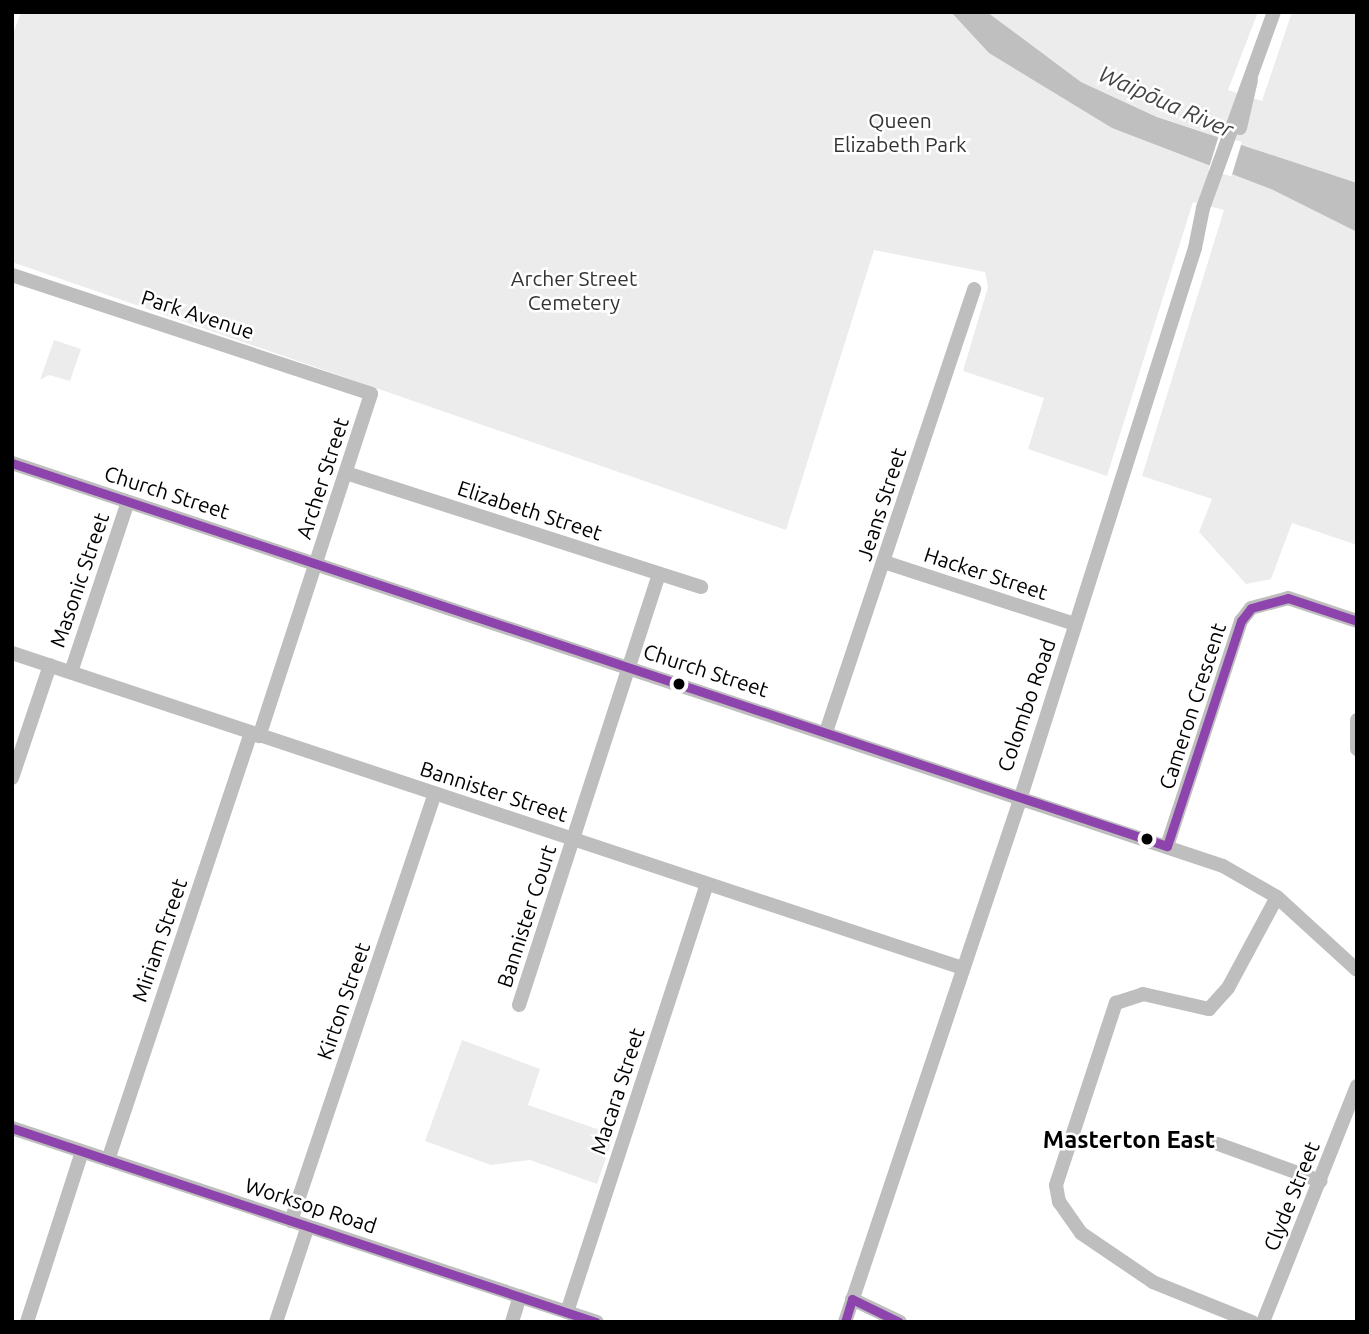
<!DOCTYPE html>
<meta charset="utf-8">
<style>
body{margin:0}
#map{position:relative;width:1369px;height:1334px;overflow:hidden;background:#fff;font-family:Ubuntu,sans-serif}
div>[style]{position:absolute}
.green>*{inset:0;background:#ececec}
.water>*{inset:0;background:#bfbfbf}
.pier>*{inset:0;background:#fff;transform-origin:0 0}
.minor>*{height:14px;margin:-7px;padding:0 7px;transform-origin:7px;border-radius:7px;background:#bebebe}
.bus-1>*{height:9px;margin:-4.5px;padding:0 4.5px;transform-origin:4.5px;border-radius:4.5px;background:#8e44ad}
.dots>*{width:19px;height:19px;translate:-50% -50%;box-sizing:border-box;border:4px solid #fff;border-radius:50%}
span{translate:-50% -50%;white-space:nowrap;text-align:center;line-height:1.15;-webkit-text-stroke:5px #fff;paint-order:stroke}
.park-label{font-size:21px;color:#333}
.street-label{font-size:21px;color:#000}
.water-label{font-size:23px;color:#444;font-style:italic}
.quarter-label{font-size:24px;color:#000;font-weight:700}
.frame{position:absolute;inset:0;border:14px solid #000;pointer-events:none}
</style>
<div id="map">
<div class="green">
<i style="clip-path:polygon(21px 12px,951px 12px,990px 53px,1112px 128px,1273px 190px,1357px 232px,1357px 545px,1292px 523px,1271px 579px,1246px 584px,1199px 532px,1212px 499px,1142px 476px,1224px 210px,1193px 202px,1107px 476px,1028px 449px,1044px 398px,963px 371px,988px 287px,985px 272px,874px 250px,786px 530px,12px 262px,12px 37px)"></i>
<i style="clip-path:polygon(987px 12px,1258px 12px,1228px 90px,1262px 101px,1292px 12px,1357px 12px,1357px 183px,1158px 117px,1081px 82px)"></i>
<i style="clip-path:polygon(54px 340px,81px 349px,70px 381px,49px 375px,40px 380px)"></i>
<i style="clip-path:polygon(462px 1040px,540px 1069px,528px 1105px,614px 1135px,597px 1184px,530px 1160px,491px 1165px,425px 1141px)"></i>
</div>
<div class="water">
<i style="clip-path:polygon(951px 12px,987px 12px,1081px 82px,1157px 117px,1357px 183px,1357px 232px,1273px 190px,1112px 128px,989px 53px)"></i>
</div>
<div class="pier">
<i style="left:1219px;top:135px;width:24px;height:36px;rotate:17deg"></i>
</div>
<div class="minor">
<i style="left:1240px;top:128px;width:49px;rotate:-77.1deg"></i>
<i style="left:12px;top:275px;width:378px;rotate:18.3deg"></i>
<i style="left:371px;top:394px;width:360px;rotate:108.1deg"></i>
<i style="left:12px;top:463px;width:1276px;rotate:18.41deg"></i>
<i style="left:1223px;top:866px;width:62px;rotate:29.9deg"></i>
<i style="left:1277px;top:897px;width:108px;rotate:42.4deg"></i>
<i style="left:346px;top:473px;width:373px;rotate:17.8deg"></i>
<i style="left:884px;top:562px;width:201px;rotate:18deg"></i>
<i style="left:12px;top:653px;width:1001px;rotate:18.34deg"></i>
<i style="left:71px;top:672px;width:179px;rotate:-71.5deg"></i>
<i style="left:1357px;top:720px;width:29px;rotate:90deg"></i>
<i style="left:826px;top:732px;width:467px;rotate:-71.5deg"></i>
<i style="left:12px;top:778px;width:119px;rotate:-71.4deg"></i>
<i style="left:1167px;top:846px;width:237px;rotate:-71.8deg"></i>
<i style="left:1241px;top:621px;width:16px;rotate:-52deg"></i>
<i style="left:1251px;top:608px;width:38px;rotate:-15deg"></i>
<i style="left:1288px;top:598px;width:73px;rotate:18.4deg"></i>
<i style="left:519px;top:1005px;width:453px;rotate:-72deg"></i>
<i style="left:12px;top:1128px;width:616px;rotate:18.35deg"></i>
<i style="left:1218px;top:1144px;width:109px;rotate:19.9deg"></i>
<i style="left:108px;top:1160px;width:450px;rotate:-71.5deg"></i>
<i style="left:291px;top:1221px;width:451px;rotate:-71.4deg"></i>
<i style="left:852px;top:1299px;width:53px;rotate:25.6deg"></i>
<i style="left:567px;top:1312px;width:450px;rotate:-71.9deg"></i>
<i style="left:27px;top:1322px;width:179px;rotate:-72.1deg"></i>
<i style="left:276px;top:1322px;width:101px;rotate:-71.6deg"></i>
<i style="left:512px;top:1322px;width:27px;rotate:-73deg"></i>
<i style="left:845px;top:1322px;width:544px;rotate:-71.47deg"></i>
<i style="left:1018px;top:806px;width:585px;rotate:-72.4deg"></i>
<i style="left:1195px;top:248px;width:41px;rotate:-78.7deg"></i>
<i style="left:1203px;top:208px;width:208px;rotate:-70.1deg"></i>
<i style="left:1252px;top:1322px;width:107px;rotate:-158deg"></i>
<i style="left:1153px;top:1282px;width:87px;rotate:-145.8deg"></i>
<i style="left:1081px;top:1233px;width:38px;rotate:-125deg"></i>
<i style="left:1059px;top:1202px;width:17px;rotate:-100deg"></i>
<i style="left:1056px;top:1185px;width:192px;rotate:-71.8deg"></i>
<i style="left:1116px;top:1003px;width:28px;rotate:-18deg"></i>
<i style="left:1143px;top:994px;width:68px;rotate:12.8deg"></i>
<i style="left:1209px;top:1009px;width:28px;rotate:-48deg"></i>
<i style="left:1228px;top:988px;width:103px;rotate:-61.7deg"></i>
<i style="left:1263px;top:1322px;width:254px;rotate:-68.3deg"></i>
</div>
<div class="bus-1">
<i style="left:12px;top:463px;width:1217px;rotate:18.35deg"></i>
<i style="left:1167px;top:846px;width:237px;rotate:-71.8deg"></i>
<i style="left:1241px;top:621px;width:16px;rotate:-52deg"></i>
<i style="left:1251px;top:608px;width:38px;rotate:-15deg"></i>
<i style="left:1288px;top:598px;width:73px;rotate:18.4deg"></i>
<i style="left:12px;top:1128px;width:615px;rotate:18.38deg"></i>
<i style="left:845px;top:1322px;width:24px;rotate:-73deg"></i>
<i style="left:852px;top:1299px;width:52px;rotate:26.1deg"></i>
</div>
<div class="dots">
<i style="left:679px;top:684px;background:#000"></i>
<i style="left:1147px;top:839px;background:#000"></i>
</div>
<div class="park-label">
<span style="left:900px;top:132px">Queen<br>Elizabeth Park</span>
<span style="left:574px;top:290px">Archer Street<br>Cemetery</span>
</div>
<div class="street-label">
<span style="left:198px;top:314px;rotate:18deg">Park Avenue</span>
<span style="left:322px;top:478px;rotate:-72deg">Archer Street</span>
<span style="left:167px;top:492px;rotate:18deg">Church Street</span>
<span style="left:881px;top:504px;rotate:-72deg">Jeans Street</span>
<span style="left:530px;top:510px;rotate:18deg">Elizabeth Street</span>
<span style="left:986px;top:573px;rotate:18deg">Hacker Street</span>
<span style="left:79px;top:580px;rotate:-71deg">Masonic Street</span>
<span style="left:706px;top:670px;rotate:18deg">Church Street</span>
<span style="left:1026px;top:705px;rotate:-71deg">Colombo Road</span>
<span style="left:1192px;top:706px;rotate:-72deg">Cameron Crescent</span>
<span style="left:494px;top:791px;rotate:18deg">Bannister Street</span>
<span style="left:526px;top:916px;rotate:-72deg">Bannister Court</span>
<span style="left:159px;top:940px;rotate:-71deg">Miriam Street</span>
<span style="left:343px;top:1001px;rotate:-71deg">Kirton Street</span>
<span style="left:617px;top:1091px;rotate:-72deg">Macara Street</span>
<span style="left:1291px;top:1196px;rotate:-68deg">Clyde Street</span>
<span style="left:311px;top:1205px;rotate:18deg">Worksop Road</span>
</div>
<div class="water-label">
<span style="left:1166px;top:102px;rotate:24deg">Waipōua River</span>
</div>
<div class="quarter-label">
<span style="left:1129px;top:1140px">Masterton East</span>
</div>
<div class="frame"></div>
</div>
